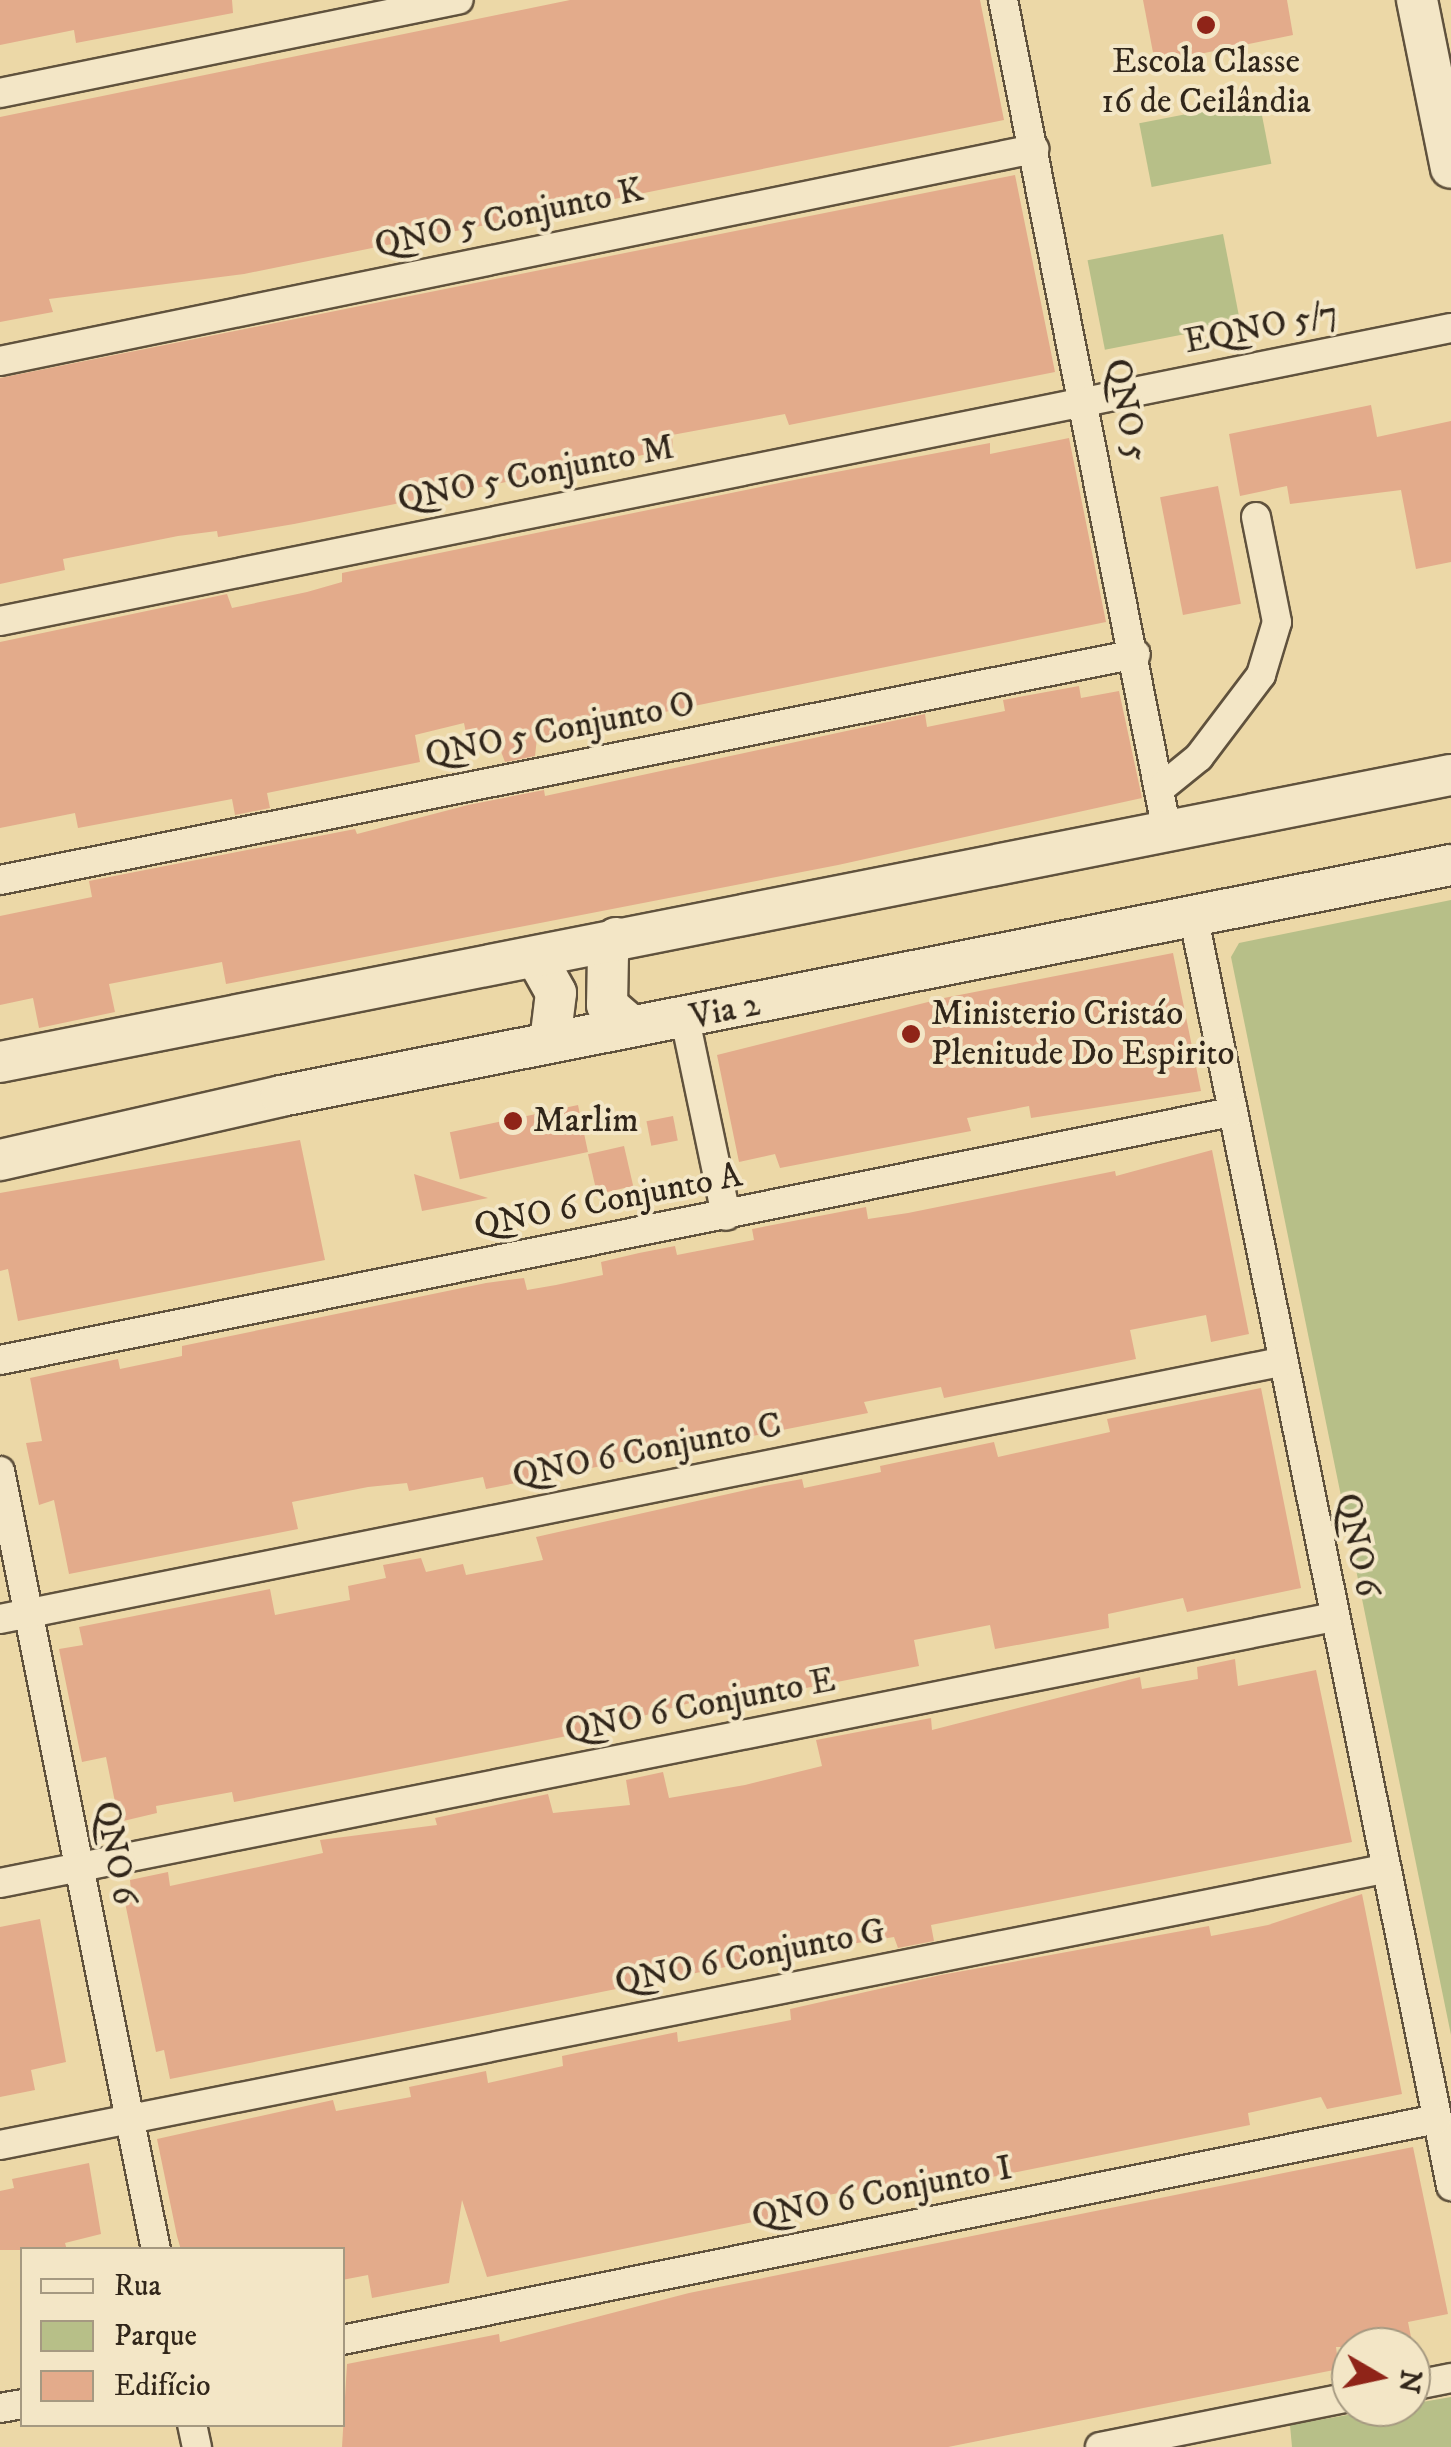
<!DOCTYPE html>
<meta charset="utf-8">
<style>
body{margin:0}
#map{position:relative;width:1451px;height:2447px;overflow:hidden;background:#ecd8a7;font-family:"IM FELL DW Pica",serif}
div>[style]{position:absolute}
.green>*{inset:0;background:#b7bf88;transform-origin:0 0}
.building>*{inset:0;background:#e3ab8b;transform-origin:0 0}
.roads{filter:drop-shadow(2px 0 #60523d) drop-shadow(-2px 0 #60523d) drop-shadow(0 2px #60523d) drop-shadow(0 -2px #60523d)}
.minor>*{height:28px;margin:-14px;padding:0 14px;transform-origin:14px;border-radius:14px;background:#f3e6c6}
.secondary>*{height:40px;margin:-20px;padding:0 20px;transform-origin:20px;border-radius:20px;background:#f3e6c6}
.dots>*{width:28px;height:28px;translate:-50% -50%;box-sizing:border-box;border:5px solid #f3e6c6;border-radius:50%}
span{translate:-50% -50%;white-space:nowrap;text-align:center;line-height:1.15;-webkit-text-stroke:8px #f3e6c6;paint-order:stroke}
.poi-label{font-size:35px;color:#31261a}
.left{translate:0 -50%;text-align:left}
.street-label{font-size:35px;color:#31261a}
.legend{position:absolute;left:20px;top:2247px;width:325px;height:180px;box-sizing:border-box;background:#f3e6c6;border:2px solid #a59981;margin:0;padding:12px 18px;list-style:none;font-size:30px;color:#31261a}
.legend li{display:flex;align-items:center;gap:20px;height:50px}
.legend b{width:50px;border:2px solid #a59981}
.north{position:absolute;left:1331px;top:2327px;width:100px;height:100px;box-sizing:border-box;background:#f3e6c6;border:2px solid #a59981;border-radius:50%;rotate:99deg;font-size:28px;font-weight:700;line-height:40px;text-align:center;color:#31261a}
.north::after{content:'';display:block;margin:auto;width:35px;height:45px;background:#8f2418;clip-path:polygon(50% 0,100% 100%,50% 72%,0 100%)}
</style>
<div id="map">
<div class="green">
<i style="left:1259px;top:100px;width:65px;height:122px;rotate:79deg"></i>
<i style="left:1223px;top:234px;width:91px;height:138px;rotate:79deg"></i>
<i style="clip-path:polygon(1451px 900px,1451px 2035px,1231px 957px,1239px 943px)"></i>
<i style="clip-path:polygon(1451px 2397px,1451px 2447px,1292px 2447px,1290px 2425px)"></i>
</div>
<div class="building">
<i style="clip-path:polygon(0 0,232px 0,233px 13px,76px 43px,74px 30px,0 45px)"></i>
<i style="clip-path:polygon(570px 0,980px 0,1004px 120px,244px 274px,49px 299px,53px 312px,0 322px,0 117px)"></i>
<i style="clip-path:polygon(1143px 0,1287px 0,1293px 35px,1155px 63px)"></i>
<i style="clip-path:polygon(1015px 175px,1055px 372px,789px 425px,785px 414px,672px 435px,673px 449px,294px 524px,218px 537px,217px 531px,178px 536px,63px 559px,65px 570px,0 584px,0 378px)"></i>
<i style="clip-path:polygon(1371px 405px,1377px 437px,1451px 421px,1451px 562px,1416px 569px,1401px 490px,1290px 504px,1287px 486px,1240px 496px,1229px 434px)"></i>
<i style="clip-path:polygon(1069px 438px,1106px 622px,537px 738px,535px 756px,505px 762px,494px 733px,467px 738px,464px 723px,415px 735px,420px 762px,267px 793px,270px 808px,235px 815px,232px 799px,78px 828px,75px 813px,0 828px,0 642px,227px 594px,232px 608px,307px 592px,342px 582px,342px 573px,799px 479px,990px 443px,990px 454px)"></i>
<i style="left:1218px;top:486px;width:120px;height:59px;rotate:79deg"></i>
<i style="clip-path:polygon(1079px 686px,1081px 698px,1119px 691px,1142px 798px,838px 865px,226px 984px,222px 962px,109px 984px,115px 1012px,39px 1028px,33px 998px,0 1005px,0 916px,92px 897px,89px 881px,355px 829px,357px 834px,468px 805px,544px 790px,545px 796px,925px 714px,927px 727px,1005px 711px,1003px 700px)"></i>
<i style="clip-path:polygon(1173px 953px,1201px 1091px,1031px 1118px,1029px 1106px,967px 1118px,971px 1131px,780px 1168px,775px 1154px,739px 1162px,717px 1055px,944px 998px)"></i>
<i style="left:578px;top:1105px;width:48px;height:131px;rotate:78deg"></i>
<i style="left:673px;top:1116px;width:25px;height:27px;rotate:79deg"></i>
<i style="clip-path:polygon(300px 1140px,325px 1260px,18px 1321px,8px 1269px,0 1271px,0 1193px)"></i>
<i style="left:624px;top:1146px;width:41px;height:37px;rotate:77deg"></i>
<i style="clip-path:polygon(1212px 1150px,1249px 1334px,1211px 1342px,1206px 1315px,1130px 1330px,1136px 1359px,944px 1398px,941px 1387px,864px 1402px,868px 1413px,486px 1489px,483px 1477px,409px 1491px,407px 1483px,368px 1487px,292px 1502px,298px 1529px,69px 1574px,54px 1500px,39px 1505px,26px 1443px,42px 1441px,30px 1378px,118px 1359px,120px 1369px,182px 1356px,182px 1346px,486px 1283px,524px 1278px,527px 1290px,556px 1285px,603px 1275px,601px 1262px,639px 1253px,675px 1246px,677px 1255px,754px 1240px,752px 1229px,866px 1207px,868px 1219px,908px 1213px,1115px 1171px,1116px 1176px)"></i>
<i style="clip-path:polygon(414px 1174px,488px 1198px,422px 1211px)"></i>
<i style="clip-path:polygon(1261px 1388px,1301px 1588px,1187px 1612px,1183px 1598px,1108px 1614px,1109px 1628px,995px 1649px,990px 1625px,914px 1640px,919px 1666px,765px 1696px,763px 1683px,577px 1734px,234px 1802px,232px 1792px,156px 1806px,157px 1813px,119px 1822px,106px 1757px,82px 1762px,59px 1649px,83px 1645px,79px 1627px,270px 1589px,275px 1615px,350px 1600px,348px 1586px,386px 1578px,383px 1565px,421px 1558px,426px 1572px,463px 1564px,466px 1575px,543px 1560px,536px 1537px,764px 1486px,802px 1479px,804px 1488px,881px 1472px,880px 1466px,994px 1442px,998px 1457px,1110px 1432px,1107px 1419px)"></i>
<i style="clip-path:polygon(1235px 1659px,1238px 1686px,1316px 1670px,1352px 1842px,931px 1925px,934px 1941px,898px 1948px,894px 1937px,790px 1954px,170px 2079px,164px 2050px,156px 2052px,123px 1893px,131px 1891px,130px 1880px,168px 1872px,170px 1886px,323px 1853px,320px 1840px,437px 1825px,435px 1818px,548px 1794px,553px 1813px,630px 1805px,626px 1780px,663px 1772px,669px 1798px,745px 1785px,822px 1766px,816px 1740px,931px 1718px,932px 1730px,1140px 1677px,1142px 1689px,1198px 1679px,1197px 1667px)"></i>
<i style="clip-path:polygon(1362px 1894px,1402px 2094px,1327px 2109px,1321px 2097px,1248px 2113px,1250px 2125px,908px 2194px,905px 2181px,828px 2195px,830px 2206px,487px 2277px,462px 2200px,449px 2283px,372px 2298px,368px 2275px,342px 2280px,342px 2250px,181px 2250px,177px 2236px,157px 2139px,333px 2100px,336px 2111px,411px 2097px,409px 2087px,486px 2071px,488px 2083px,563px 2066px,562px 2056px,677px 2032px,678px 2042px,791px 2020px,790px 2009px,941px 1975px,1209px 1926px,1211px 1936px,1268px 1925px)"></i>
<i style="clip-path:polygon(40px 1919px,66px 2062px,31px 2070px,35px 2090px,0 2097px,0 1927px)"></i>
<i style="clip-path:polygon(1413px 2147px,1448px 2314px,1408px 2322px,1413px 2347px,1336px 2347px,1339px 2369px,948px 2447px,342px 2447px,347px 2364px,499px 2334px,500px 2342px,689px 2293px)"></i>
<i style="clip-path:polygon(89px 2163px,101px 2234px,65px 2243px,67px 2250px,0 2250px,0 2191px,14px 2188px,12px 2179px)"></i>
</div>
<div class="roads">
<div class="minor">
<i style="left:1003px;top:0;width:852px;rotate:78.84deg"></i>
<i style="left:0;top:93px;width:468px;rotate:-11.5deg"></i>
<i style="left:0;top:361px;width:1056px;rotate:-11.59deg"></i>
<i style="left:0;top:621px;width:1480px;rotate:-11.42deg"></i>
<i style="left:1161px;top:788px;width:49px;rotate:-39.2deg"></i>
<i style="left:1199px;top:757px;width:103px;rotate:-52.9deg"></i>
<i style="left:1261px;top:675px;width:55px;rotate:-73.2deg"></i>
<i style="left:1277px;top:622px;width:107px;rotate:-101.3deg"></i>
<i style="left:0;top:880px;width:1158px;rotate:-11.25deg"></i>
<i style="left:1194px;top:919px;width:1293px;rotate:78.53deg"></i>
<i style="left:685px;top:1019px;width:201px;rotate:78.2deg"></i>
<i style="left:0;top:1360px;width:1256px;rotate:-11.39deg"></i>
<i style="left:0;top:1471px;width:794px;rotate:78.68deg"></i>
<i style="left:0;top:1619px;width:1306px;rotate:-11.35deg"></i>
<i style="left:0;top:1883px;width:1360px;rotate:-11.28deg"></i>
<i style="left:0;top:2145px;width:1411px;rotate:-11.28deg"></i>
<i style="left:342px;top:2340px;width:1117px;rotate:-11.41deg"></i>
<i style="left:1411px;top:2386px;width:41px;rotate:-11.3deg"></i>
<i style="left:0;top:2408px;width:22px;rotate:-10deg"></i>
<i style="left:192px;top:2424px;width:24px;rotate:78deg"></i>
<i style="left:1100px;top:2447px;width:256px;rotate:-11.3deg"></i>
</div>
<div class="secondary">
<i style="left:1417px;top:0;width:171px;rotate:78.6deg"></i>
<i style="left:616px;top:938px;width:18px;rotate:117deg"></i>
<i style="left:608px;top:954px;width:51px;rotate:91.1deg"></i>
<i style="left:607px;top:1005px;width:30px;rotate:41deg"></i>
<i style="left:536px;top:957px;width:41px;rotate:60.9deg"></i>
<i style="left:556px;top:993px;width:49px;rotate:97deg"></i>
<i style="left:0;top:1062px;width:1479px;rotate:-11.19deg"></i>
<i style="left:0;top:1160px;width:288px;rotate:-12.8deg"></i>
<i style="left:281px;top:1096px;width:1193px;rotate:-11.17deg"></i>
</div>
</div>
<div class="dots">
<i style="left:1206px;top:25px;background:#8f2418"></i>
<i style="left:911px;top:1034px;background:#8f2418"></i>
<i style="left:513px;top:1121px;background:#8f2418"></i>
</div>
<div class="poi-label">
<span style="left:1206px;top:82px">Escola Classe<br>16 de Ceilândia</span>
<span class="left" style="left:931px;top:1034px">Ministerio Cristáo<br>Plenitude Do Espirito</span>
<span class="left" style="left:533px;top:1121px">Marlim</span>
</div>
<div class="street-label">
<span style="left:509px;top:218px;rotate:-12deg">QNO 5 Conjunto K</span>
<span style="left:1261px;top:328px;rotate:-11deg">EQNO 5/7</span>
<span style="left:1126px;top:410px;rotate:79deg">QNO 5</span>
<span style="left:536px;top:474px;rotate:-11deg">QNO 5 Conjunto M</span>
<span style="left:560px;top:730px;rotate:-11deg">QNO 5 Conjunto O</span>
<span style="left:725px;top:1011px;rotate:-11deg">Via 2</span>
<span style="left:608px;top:1201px;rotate:-11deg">QNO 6 Conjunto A</span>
<span style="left:647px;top:1451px;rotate:-11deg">QNO 6 Conjunto C</span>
<span style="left:1357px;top:1545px;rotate:78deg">QNO 6</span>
<span style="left:700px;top:1706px;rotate:-11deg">QNO 6 Conjunto E</span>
<span style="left:115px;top:1853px;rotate:79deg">QNO 6</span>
<span style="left:750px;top:1957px;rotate:-11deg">QNO 6 Conjunto G</span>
<span style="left:882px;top:2193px;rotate:-11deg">QNO 6 Conjunto I</span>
</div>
<ul class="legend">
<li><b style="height:12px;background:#f3e6c6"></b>Rua</li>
<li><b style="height:28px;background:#b7bf88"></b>Parque</li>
<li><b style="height:28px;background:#e3ab8b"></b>Edifício</li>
</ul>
<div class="north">N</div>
</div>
